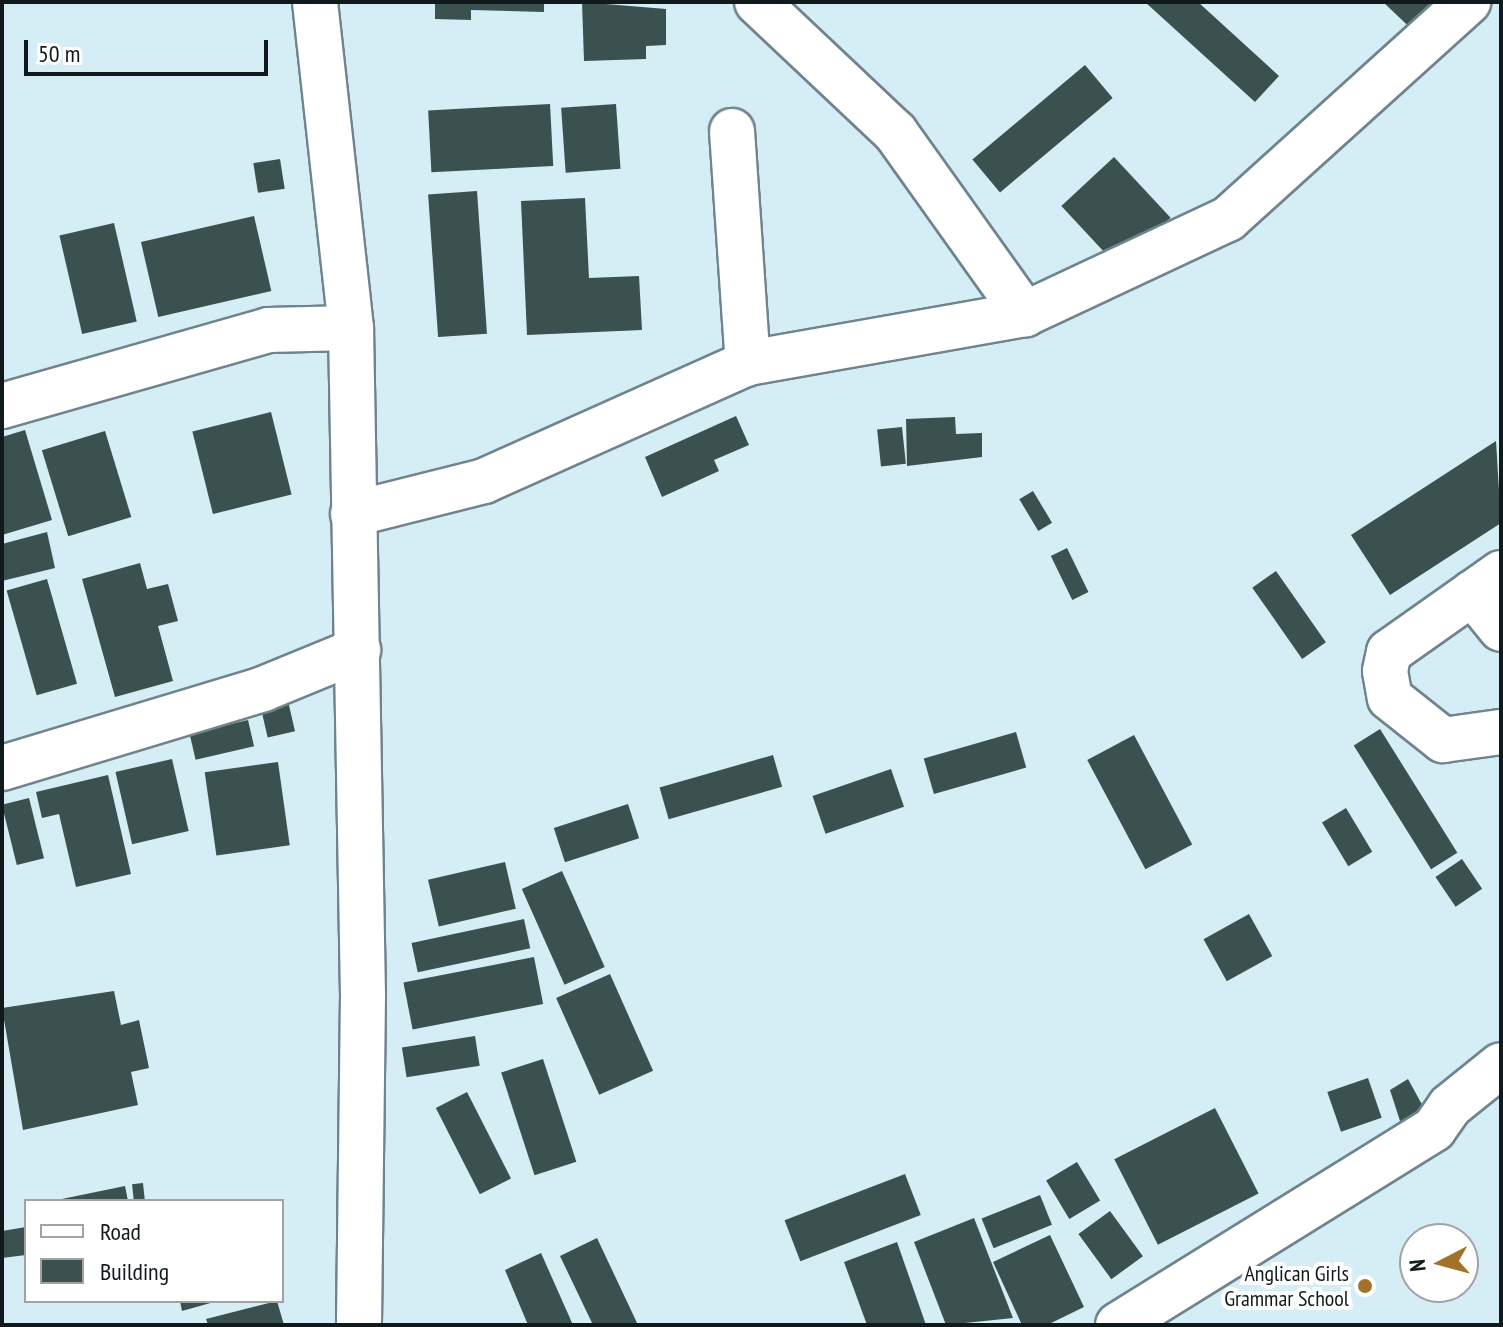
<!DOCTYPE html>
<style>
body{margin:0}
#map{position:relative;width:1503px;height:1327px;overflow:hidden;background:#d5edf5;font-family:"PT Sans Narrow",sans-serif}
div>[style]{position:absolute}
.building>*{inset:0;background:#3a514f;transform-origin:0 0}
.roads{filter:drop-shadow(2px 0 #6f848c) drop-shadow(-2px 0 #6f848c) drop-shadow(0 2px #6f848c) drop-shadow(0 -2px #6f848c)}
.minor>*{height:44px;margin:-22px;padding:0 22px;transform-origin:22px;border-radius:22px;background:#fff}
.dots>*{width:22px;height:22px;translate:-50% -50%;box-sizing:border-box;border:4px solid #fff;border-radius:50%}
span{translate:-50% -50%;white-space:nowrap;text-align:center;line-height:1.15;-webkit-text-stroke:8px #fff;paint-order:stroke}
.poi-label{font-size:22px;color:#10191c}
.right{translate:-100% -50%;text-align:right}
.frame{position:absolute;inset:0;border:4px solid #10191c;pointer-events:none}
.legend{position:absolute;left:24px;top:1199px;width:260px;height:104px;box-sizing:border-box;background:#fff;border:2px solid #9fa3a4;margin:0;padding:10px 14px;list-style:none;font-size:24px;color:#10191c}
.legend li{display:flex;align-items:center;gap:16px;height:40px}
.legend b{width:40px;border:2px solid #9fa3a4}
.north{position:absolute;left:1399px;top:1223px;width:80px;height:80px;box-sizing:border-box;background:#fff;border:2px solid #9fa3a4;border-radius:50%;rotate:264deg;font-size:22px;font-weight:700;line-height:32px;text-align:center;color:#10191c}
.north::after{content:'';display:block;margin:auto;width:28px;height:36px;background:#a47128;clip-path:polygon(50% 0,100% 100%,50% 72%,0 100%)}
.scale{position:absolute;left:24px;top:40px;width:244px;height:36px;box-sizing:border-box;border:4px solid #10191c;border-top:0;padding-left:10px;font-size:24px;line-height:28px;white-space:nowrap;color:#10191c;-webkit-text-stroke:6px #fff;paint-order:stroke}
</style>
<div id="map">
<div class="building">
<i style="clip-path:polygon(435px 2px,544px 2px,544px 12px,471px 10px,471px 20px,435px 19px)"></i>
<i style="clip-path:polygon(582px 2px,666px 9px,666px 45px,646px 46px,646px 59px,584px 61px)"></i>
<i style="clip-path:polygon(1145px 2px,1198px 2px,1279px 76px,1255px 102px)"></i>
<i style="clip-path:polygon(1383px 2px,1454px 2px,1421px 38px)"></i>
<i style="left:1085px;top:65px;width:43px;height:147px;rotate:50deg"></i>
<i style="left:550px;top:104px;width:62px;height:122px;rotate:87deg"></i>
<i style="left:616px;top:104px;width:65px;height:55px;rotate:86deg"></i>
<i style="left:1114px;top:157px;width:83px;height:72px;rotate:47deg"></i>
<i style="left:280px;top:159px;width:30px;height:27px;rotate:81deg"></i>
<i style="left:477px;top:191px;width:143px;height:49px;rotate:86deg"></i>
<i style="clip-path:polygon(585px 198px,589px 278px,639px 276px,642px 330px,527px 335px,521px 201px)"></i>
<i style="left:254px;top:216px;width:77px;height:116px;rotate:77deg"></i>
<i style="left:114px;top:223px;width:101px;height:56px;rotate:77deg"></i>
<i style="left:271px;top:412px;width:85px;height:81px;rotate:76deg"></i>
<i style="clip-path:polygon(736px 416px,749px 445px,714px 460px,719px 471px,662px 497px,645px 457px)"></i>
<i style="clip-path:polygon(955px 417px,956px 434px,982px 433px,982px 457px,907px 466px,906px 419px)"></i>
<i style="left:902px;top:427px;width:37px;height:25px;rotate:84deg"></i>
<i style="clip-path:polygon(25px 430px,52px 520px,2px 535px,2px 437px)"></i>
<i style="left:105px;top:431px;width:90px;height:66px;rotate:73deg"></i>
<i style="clip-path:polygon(1496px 441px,1501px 523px,1390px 595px,1351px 535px)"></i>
<i style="left:1033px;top:491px;width:37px;height:16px;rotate:59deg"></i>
<i style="clip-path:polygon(47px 532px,55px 568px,2px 581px,2px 544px)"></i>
<i style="left:1067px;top:548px;width:49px;height:18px;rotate:64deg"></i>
<i style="clip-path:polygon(140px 563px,147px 589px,168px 584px,178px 621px,158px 626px,173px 681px,115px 697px,82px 579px)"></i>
<i style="left:1276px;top:571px;width:87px;height:29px;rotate:55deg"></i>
<i style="left:47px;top:579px;width:109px;height:42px;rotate:74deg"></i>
<i style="left:288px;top:701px;width:31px;height:28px;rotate:77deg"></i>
<i style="left:248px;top:720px;width:27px;height:60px;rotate:77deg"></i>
<i style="left:1380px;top:729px;width:146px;height:31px;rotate:58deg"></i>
<i style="left:1016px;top:732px;width:37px;height:96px;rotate:74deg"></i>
<i style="left:1134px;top:735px;width:124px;height:53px;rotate:62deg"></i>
<i style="left:773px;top:755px;width:33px;height:118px;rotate:74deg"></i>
<i style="left:172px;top:759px;width:74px;height:58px;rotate:77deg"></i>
<i style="left:278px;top:762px;width:84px;height:74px;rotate:82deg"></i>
<i style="left:891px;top:769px;width:40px;height:83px;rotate:71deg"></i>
<i style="clip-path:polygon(108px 775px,131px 874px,76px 887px,59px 814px,42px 818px,36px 792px)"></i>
<i style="left:29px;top:798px;width:62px;height:28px;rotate:76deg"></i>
<i style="left:628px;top:804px;width:36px;height:78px;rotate:72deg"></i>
<i style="left:1346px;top:808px;width:51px;height:28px;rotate:59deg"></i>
<i style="left:1462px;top:859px;width:36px;height:32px;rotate:56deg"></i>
<i style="left:505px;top:862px;width:48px;height:79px;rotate:77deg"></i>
<i style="left:562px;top:871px;width:105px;height:44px;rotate:66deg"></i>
<i style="left:1249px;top:914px;width:48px;height:52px;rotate:61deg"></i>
<i style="left:524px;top:919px;width:30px;height:115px;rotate:78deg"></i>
<i style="left:534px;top:957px;width:48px;height:133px;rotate:79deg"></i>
<i style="left:610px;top:974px;width:106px;height:59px;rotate:66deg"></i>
<i style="clip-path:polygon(114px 991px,121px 1025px,139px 1020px,149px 1068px,131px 1072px,138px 1105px,23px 1130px,2px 1008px)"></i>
<i style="left:475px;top:1036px;width:30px;height:74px;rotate:81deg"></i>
<i style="left:543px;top:1059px;width:108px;height:44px;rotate:72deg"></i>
<i style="left:1368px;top:1078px;width:42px;height:43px;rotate:71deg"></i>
<i style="clip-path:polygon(1408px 1079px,1425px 1110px,1401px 1124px,1390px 1090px)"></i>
<i style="left:467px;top:1092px;width:97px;height:35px;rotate:63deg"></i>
<i style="left:1215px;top:1108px;width:96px;height:113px;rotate:63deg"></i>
<i style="left:1077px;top:1162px;width:45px;height:36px;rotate:59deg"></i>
<i style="left:905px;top:1174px;width:44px;height:129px;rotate:69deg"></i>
<i style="left:143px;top:1183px;width:18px;height:11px;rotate:84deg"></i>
<i style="clip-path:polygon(125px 1186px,128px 1201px,57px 1201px,57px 1200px)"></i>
<i style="left:1040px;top:1195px;width:32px;height:63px;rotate:68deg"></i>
<i style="left:1110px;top:1211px;width:56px;height:39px;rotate:54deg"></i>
<i style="clip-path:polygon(974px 1218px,1013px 1318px,946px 1325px,914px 1242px)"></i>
<i style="clip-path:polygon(26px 1227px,26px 1255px,2px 1258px,2px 1231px)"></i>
<i style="clip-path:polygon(1050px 1235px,1084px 1307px,1047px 1325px,1022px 1325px,993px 1262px)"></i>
<i style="clip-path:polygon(597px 1238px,638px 1325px,593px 1325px,560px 1256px)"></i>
<i style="clip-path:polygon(897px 1242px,926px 1325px,867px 1325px,844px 1262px)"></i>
<i style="clip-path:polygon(541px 1253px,573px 1325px,528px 1325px,505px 1270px)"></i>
<i style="clip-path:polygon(180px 1301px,214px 1301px,214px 1302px,182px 1311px)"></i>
<i style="clip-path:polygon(277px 1301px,284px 1325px,208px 1325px,206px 1319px)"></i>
</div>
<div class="roads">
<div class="minor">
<i style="left:315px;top:2px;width:328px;rotate:83.7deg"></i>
<i style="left:351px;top:328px;width:667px;rotate:88.97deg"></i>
<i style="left:363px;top:995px;width:330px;rotate:90.7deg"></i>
<i style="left:757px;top:2px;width:190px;rotate:43.3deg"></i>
<i style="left:895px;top:132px;width:224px;rotate:54.5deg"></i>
<i style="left:732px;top:131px;width:233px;rotate:86.1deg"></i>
<i style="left:2px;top:406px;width:277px;rotate:-15.9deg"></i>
<i style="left:268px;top:330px;width:83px;rotate:-1.4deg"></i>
<i style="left:353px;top:514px;width:135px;rotate:-14.1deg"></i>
<i style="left:484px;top:481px;width:289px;rotate:-24.1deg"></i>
<i style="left:748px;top:363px;width:281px;rotate:-10deg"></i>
<i style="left:1025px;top:314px;width:224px;rotate:-25.1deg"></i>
<i style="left:1228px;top:219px;width:324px;rotate:-42.1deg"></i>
<i style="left:1501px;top:573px;width:137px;rotate:144.8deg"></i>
<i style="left:1389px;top:652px;width:19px;rotate:102deg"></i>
<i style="left:1385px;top:671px;width:27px;rotate:80deg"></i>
<i style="left:1390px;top:698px;width:68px;rotate:38.4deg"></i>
<i style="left:1443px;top:740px;width:59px;rotate:-7.9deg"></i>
<i style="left:1472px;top:593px;width:46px;rotate:51.1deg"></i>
<i style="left:2px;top:768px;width:273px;rotate:-16.8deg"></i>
<i style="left:263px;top:689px;width:103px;rotate:-22.3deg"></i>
<i style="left:1118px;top:1325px;width:372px;rotate:-31.8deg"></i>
<i style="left:1434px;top:1129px;width:28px;rotate:-55deg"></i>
<i style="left:1450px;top:1106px;width:65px;rotate:-38.8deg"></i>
</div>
</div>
<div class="dots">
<i style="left:1365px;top:1286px;background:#a47128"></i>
</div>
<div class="poi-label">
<span class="right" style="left:1349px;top:1286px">Anglican Girls<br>Grammar School</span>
</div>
<div class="frame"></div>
<ul class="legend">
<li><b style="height:10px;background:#fff"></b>Road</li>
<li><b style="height:22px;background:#3a514f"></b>Building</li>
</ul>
<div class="north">N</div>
<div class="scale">50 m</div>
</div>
